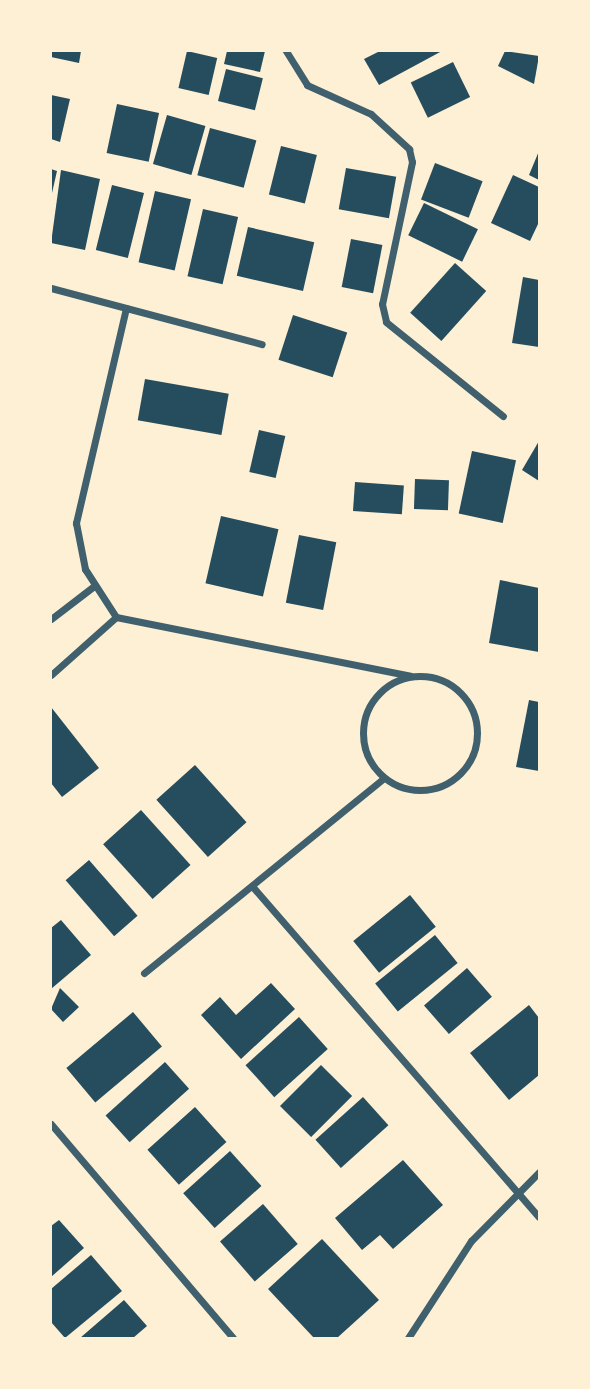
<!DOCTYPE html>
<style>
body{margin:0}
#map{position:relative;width:590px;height:1389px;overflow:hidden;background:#fdf0d5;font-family:Rubik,sans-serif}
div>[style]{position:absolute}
.building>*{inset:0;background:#264d5e;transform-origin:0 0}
.minor>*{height:7px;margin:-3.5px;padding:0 3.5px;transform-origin:3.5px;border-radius:3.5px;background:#3f606c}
.minor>.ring{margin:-3.5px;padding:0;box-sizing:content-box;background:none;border:7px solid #3f606c;border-radius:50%}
span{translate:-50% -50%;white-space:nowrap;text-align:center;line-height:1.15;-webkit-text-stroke:7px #fdf0d5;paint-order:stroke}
.frame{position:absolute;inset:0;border:52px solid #fdf0d5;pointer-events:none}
</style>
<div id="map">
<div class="building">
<i style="clip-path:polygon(51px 51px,81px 51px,79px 63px,51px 57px)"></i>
<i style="left:187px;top:51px;width:31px;height:38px;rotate:13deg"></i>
<i style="clip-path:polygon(227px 51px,265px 51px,260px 72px,224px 64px)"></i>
<i style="clip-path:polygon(380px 51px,442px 51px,379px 85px,364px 59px)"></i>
<i style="clip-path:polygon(505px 51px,539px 56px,534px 84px,498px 66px)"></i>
<i style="left:453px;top:62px;width:39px;height:47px;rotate:64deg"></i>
<i style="left:226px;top:69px;width:38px;height:33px;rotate:14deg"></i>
<i style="clip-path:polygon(51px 95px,70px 99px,60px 142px,51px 139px)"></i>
<i style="left:117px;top:104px;width:43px;height:50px;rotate:12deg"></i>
<i style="left:167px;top:115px;width:40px;height:51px;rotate:16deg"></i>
<i style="left:210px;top:128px;width:48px;height:49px;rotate:15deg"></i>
<i style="left:281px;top:146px;width:37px;height:50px;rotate:14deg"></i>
<i style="clip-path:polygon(539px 151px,539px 180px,529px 175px)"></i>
<i style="left:435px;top:163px;width:51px;height:39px;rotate:21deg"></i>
<i style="left:346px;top:168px;width:51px;height:42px;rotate:10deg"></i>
<i style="clip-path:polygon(51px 169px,57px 171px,52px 193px,51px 193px)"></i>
<i style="clip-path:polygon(61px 170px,100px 179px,85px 250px,51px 243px)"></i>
<i style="clip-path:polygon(513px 175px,539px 187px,539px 222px,530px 241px,491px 223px)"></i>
<i style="left:112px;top:185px;width:33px;height:67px;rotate:14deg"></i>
<i style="left:155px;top:191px;width:37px;height:73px;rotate:13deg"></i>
<i style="left:424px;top:203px;width:60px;height:36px;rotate:26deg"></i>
<i style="left:203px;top:209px;width:36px;height:69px;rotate:13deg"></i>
<i style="left:248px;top:227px;width:68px;height:50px;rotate:13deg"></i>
<i style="left:351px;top:239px;width:32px;height:49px;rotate:11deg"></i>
<i style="left:455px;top:263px;width:42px;height:67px;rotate:42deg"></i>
<i style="clip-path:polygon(523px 277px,539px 280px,539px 347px,512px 343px)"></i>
<i style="left:293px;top:315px;width:57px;height:47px;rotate:18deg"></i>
<i style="left:145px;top:379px;width:85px;height:42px;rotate:10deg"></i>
<i style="left:259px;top:430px;width:27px;height:43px;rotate:13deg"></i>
<i style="clip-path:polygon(539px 441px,539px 481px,522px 470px)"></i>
<i style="left:472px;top:451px;width:45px;height:64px;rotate:12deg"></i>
<i style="left:415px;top:479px;width:34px;height:30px;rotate:2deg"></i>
<i style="left:355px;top:482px;width:49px;height:29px;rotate:4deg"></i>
<i style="left:221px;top:516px;width:59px;height:69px;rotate:13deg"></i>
<i style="left:299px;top:535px;width:38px;height:69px;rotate:11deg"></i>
<i style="clip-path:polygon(500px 580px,539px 588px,539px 652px,489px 643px)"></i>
<i style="clip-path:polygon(529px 700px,539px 702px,539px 771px,516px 767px)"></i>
<i style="clip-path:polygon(51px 707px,99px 768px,62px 797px,51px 783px)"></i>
<i style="left:195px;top:765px;width:77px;height:52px;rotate:48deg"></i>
<i style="left:141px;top:810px;width:74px;height:51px;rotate:48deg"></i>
<i style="left:89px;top:860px;width:74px;height:31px;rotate:49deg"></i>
<i style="left:410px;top:895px;width:41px;height:73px;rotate:51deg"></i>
<i style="clip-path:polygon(61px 920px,91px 955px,51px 989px,51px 928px)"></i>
<i style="left:435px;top:935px;width:36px;height:77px;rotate:51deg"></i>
<i style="left:467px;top:968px;width:38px;height:57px;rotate:49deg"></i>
<i style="clip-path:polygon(271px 983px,295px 1009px,241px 1059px,201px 1015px,220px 997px,236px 1015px)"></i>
<i style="clip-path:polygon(60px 988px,79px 1007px,63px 1022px,51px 1009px)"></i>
<i style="clip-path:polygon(529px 1005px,539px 1018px,539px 1075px,509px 1100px,470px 1053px)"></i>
<i style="left:133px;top:1012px;width:45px;height:87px;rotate:50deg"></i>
<i style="left:299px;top:1017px;width:43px;height:72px;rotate:48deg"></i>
<i style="left:165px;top:1062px;width:36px;height:80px;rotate:48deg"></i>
<i style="left:321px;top:1065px;width:44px;height:58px;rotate:45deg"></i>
<i style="left:363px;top:1097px;width:38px;height:64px;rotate:48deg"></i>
<i style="left:195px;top:1107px;width:47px;height:64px;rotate:48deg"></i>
<i style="left:230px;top:1151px;width:47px;height:63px;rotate:48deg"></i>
<i style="clip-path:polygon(403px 1160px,443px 1205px,393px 1249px,380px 1235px,362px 1250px,335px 1218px)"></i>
<i style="left:263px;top:1204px;width:53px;height:57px;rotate:49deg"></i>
<i style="clip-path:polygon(59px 1220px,84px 1248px,51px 1277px,51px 1226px)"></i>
<i style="clip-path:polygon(322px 1239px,379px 1300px,337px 1338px,314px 1338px,268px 1289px)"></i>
<i style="clip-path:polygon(91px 1255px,122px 1291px,65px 1338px,51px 1322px,51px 1289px)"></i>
<i style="clip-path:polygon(124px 1300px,147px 1326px,133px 1338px,80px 1338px)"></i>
</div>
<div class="minor">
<i style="left:286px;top:51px;width:40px;rotate:58deg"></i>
<i style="left:307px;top:85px;width:70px;rotate:24.4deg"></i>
<i style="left:371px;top:114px;width:52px;rotate:42.6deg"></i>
<i style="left:409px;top:149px;width:13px;rotate:77deg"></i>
<i style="left:412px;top:162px;width:145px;rotate:101.9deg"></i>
<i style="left:382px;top:304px;width:18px;rotate:77deg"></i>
<i style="left:386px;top:322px;width:150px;rotate:38.8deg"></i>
<i style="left:51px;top:288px;width:218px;rotate:14.9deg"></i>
<i style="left:126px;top:308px;width:221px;rotate:103.1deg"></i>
<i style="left:76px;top:523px;width:47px;rotate:78.9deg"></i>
<i style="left:85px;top:569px;width:57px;rotate:57.1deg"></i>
<i style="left:116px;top:617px;width:300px;rotate:11.3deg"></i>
<i style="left:51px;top:619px;width:54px;rotate:-37.5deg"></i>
<i style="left:51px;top:675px;width:87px;rotate:-41.7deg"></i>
<i class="ring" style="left:363px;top:676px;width:107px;height:107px"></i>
<i style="left:252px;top:886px;width:438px;rotate:49.1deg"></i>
<i style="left:144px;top:973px;width:309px;rotate:-39.1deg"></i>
<i style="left:51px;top:1124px;width:281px;rotate:49.6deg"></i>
<i style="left:408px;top:1338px;width:116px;rotate:-57deg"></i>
<i style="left:471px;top:1241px;width:97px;rotate:-45.4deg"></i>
</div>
<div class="frame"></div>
</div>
